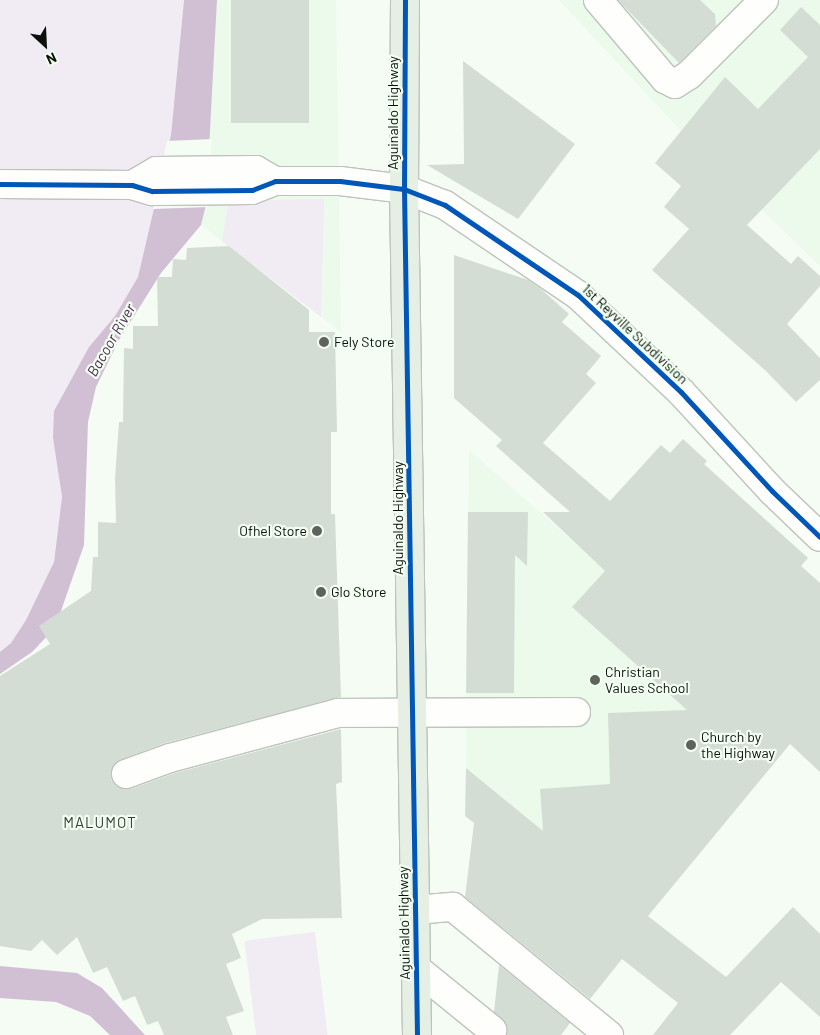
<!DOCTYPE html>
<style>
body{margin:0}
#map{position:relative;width:820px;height:1035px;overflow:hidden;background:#f5fcf4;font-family:Barlow,sans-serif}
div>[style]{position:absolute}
.built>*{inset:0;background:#ebfaea}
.green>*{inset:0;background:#f1ebf3;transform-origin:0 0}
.water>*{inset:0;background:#d1c0d4}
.pier>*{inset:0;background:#f5fcf4}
.building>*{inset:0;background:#d4ddd3;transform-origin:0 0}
.roads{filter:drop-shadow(1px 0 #bdc3bc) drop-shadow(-1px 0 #bdc3bc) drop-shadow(0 1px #bdc3bc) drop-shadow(0 -1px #bdc3bc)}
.minor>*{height:28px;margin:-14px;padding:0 14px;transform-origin:14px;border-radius:14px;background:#fefffd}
.highway>*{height:28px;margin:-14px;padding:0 14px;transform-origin:14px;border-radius:14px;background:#e5efe4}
.cycleway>*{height:5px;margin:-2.5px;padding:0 2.5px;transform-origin:2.5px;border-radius:2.5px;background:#0057b8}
.dots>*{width:14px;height:14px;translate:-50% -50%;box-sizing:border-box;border:2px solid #f2fff1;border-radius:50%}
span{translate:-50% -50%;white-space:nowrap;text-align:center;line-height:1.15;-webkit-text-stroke:4.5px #f2fff1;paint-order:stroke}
.street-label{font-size:14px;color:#0c110c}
.poi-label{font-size:14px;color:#0c110c}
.left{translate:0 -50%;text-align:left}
.right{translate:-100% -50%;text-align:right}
.water-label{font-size:15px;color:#4e2a56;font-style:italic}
.neighbourhood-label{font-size:15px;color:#344033;letter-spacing:1px}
.north{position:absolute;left:20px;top:20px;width:50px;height:50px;-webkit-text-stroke:4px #f2fff1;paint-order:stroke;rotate:155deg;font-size:14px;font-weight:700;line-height:20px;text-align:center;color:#0c110c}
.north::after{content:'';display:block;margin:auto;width:18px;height:22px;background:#0c110c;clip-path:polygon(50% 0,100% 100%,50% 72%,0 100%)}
</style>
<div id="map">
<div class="built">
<i style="clip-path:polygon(217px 0,336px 0,341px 332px,201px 225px,206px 205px)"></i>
<i style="clip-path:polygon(559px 0,820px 0,820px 266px,681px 131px)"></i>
<i style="clip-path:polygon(469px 450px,573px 541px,790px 744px,648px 916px,466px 768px)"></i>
</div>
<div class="green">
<i style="clip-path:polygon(0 0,184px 0,171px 135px,138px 277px,115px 316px,89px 347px,53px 438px,62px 497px,54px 562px,26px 620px,11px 643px,0 652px)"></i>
<i style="clip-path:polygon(324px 199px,321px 317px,222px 241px,229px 201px)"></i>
<i style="left:315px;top:932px;width:104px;height:71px;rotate:83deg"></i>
</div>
<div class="water">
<i style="clip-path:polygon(184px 0,217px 0,206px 205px,201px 225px,161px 273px,119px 340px,96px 387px,88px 422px,84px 545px,55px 628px,32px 652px,0 674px,0 652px,11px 643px,26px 620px,54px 562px,62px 497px,53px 438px,54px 411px,89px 347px,115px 316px,138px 277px,171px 135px)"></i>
<i style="clip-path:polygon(0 966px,77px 973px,102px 988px,145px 1035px,110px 1035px,90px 1016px,56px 1002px,0 998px)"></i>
</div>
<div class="pier">
<i style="clip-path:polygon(212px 139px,208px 207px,153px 209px,167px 141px)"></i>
</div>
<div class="building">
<i style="left:231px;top:0;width:78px;height:123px"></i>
<i style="clip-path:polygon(618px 0,700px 0,715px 14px,716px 26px,679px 63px)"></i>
<i style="clip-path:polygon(801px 7px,820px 25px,820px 149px,747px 225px,791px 264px,798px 256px,820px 276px,820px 286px,787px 324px,820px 358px,820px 380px,796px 402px,766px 371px,652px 270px,689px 229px,664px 207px,681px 186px,655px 163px,725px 77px,758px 109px,808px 57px,780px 30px)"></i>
<i style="clip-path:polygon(463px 61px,575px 144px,518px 219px,427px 165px,464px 164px)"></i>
<i style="clip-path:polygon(229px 246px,309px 310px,309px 332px,335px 332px,337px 432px,331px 432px,331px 514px,335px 514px,341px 697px,165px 743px,120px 760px,111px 771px,111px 779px,116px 786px,131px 789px,175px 773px,341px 729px,342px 782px,336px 784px,342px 918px,262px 919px,232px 934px,241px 958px,226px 964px,244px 1011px,226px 1017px,233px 1035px,164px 1035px,158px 1021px,147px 1025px,135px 996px,123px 1001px,107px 967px,93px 973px,77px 937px,57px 955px,42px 940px,31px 951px,0 946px,0 676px,50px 644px,39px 626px,91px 591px,93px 557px,98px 557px,98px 522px,116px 523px,115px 478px,119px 422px,123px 422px,124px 348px,133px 349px,133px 326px,158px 326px,157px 277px,172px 277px,173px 259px,186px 260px,187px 248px)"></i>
<i style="clip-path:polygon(454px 255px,528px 280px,541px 289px,569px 314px,562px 322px,601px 356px,586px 374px,596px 383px,543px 443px,610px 501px,661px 445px,670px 453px,683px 439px,707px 461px,704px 464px,808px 558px,801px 566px,820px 583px,820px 772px,790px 744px,648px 916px,726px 977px,793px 907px,820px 934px,820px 1017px,781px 982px,730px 1035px,653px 1035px,678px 1003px,622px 959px,590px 999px,465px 897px,474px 823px,465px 816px,466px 768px,543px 831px,540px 789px,610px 784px,608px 713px,687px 710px,572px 607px,605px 571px,543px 512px,570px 512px,496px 446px,502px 440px,454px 398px)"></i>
<i style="clip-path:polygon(468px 512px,528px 512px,527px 566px,515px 555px,514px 693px,466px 693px)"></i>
<i style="clip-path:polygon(499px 965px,570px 1023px,561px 1035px,506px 1035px,506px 1024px,494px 1012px)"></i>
</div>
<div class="roads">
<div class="minor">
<i style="left:598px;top:0;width:104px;rotate:49.7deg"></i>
<i style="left:665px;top:79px;width:11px;rotate:27deg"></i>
<i style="left:675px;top:84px;width:17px;rotate:-33deg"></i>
<i style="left:689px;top:75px;width:106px;rotate:-45deg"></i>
<i style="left:0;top:184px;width:132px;rotate:0.4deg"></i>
<i style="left:132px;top:185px;width:21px;rotate:17deg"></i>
<i style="left:152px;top:191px;width:100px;rotate:-0.6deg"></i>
<i style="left:252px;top:190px;width:25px;rotate:-21deg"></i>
<i style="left:275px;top:181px;width:65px"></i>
<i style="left:340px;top:181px;width:64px;rotate:7.1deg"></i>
<i style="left:404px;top:189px;width:44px;rotate:21.3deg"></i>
<i style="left:445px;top:205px;width:161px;rotate:34.1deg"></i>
<i style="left:578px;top:295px;width:141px;rotate:43.3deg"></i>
<i style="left:681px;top:392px;width:134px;rotate:47.4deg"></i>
<i style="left:772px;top:491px;width:66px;rotate:43.8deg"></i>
<i style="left:132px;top:185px;width:28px;rotate:-30deg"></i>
<i style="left:156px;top:171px;width:100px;rotate:-0.6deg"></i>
<i style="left:256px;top:170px;width:22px;rotate:30deg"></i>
<i style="left:126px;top:774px;width:47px;rotate:-20deg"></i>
<i style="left:170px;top:758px;width:174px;rotate:-15deg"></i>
<i style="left:338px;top:713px;width:238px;rotate:-0.2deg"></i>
<i style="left:415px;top:910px;width:38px;rotate:-5deg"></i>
<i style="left:453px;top:907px;width:202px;rotate:39.4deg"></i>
<i style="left:417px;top:969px;width:97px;rotate:39.1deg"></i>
</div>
<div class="highway">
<i style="left:405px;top:0;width:189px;rotate:90.3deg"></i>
<i style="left:404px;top:189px;width:846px;rotate:89.12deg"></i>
</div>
</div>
<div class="cycleway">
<i style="left:405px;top:0;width:189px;rotate:90.3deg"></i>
<i style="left:404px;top:189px;width:846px;rotate:89.12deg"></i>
<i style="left:0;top:184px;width:132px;rotate:0.4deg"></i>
<i style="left:132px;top:185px;width:21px;rotate:17deg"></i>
<i style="left:152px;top:191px;width:100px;rotate:-0.6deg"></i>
<i style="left:252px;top:190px;width:25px;rotate:-21deg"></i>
<i style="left:275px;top:181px;width:65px"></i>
<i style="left:340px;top:181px;width:64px;rotate:7.1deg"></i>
<i style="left:404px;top:189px;width:44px;rotate:21.3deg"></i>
<i style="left:445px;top:205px;width:161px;rotate:34.1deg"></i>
<i style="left:578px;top:295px;width:141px;rotate:43.3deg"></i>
<i style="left:681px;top:392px;width:134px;rotate:47.4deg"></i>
<i style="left:772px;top:491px;width:66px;rotate:43.8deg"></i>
</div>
<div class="dots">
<i style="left:324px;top:342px;background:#5e635d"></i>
<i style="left:317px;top:531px;background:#5e635d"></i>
<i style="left:321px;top:592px;background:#5e635d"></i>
<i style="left:595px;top:680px;background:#5e635d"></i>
<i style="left:691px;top:745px;background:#5e635d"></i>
</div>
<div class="street-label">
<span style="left:393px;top:113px;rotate:-90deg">Aguinaldo Highway</span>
<span style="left:635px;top:334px;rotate:43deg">1st Reyville Subdivision</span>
<span style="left:398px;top:518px;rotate:-90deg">Aguinaldo Highway</span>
<span style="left:404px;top:923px;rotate:-91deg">Aguinaldo Highway</span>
</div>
<div class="poi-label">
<span class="left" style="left:334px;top:342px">Fely Store</span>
<span class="right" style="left:307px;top:531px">Ofhel Store</span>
<span class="left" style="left:331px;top:592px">Glo Store</span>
<span class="left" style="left:605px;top:680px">Christian<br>Values School</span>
<span class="left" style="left:701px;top:745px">Church by<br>the Highway</span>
</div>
<div class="water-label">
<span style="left:111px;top:340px;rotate:-60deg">Bacoor River</span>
</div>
<div class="neighbourhood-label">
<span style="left:100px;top:823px">MALUMOT</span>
</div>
<div class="north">N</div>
</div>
